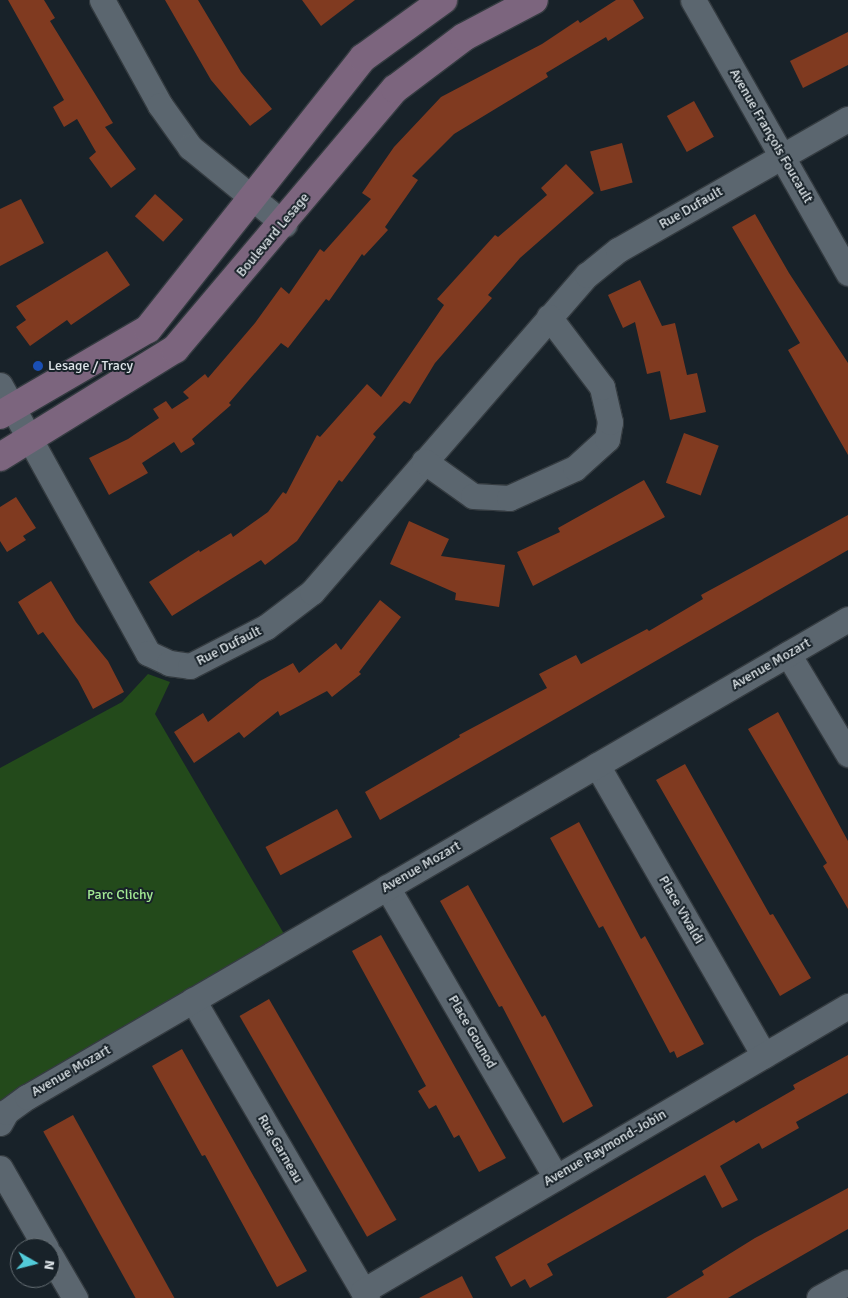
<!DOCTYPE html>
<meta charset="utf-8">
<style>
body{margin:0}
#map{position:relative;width:848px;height:1298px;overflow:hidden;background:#182229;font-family:Signika,sans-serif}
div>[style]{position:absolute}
.green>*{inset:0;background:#234a1b}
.building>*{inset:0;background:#803a20;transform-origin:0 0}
.roads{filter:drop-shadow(1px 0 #343b40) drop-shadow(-1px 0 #343b40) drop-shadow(0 1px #343b40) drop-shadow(0 -1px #343b40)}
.street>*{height:25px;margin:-12.5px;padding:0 12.5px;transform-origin:12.5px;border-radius:12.5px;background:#5b666f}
.secondary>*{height:28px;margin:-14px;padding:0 14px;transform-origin:14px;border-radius:14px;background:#7c657e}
.dots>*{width:14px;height:14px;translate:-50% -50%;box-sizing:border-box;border:2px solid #182229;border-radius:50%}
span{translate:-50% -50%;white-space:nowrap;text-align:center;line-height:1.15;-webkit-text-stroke:4px #182229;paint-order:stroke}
.street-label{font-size:14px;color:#dde4e8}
.poi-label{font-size:14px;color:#dde4e8}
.left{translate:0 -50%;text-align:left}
.park-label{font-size:14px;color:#a3e994}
.north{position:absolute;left:10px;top:1238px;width:50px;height:50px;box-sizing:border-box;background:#182229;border:1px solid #677075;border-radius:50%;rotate:98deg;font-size:14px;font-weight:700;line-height:20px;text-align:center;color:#dde4e8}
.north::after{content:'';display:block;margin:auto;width:18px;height:22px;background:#52cbd9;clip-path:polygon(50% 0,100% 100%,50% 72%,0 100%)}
</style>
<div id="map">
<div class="green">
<i style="clip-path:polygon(148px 674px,170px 682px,155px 714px,287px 939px,0 1110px,0 768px,122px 702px)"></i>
</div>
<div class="building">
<i style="clip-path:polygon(8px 0,44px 0,55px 18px,50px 21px,113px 123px,105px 127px,136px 169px,111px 188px,89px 158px,96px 152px,77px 119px,64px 127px,53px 107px,64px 100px)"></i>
<i style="clip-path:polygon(165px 0,198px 0,241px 72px,272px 109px,250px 126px,211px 80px)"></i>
<i style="clip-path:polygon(302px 0,355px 0,321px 26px)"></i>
<i style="clip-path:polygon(616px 0,633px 0,644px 18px,608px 41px,606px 37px,546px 73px,548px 77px,454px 134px,412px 176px,418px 180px,385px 227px,388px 230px,364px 256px,362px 254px,329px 301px,326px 299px,288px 348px,281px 343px,229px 403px,231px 405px,192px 439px,195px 444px,181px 453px,174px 442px,142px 463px,148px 473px,109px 495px,89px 458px,128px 439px,159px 418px,153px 409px,166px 401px,172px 409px,189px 398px,183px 392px,205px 374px,208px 378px,255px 323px,281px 287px,289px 294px,320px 249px,324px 252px,371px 199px,362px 193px,394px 147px,441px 97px,542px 44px,578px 20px,580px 23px)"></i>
<i style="clip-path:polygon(848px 32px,848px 65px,803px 88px,790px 61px)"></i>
<i style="left:694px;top:101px;width:41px;height:31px;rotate:61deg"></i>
<i style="left:622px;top:143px;width:41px;height:33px;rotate:75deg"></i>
<i style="clip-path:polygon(566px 164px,594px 193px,520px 258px,488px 295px,492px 298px,435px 363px,410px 404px,404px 401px,373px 434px,376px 437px,342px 482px,339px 480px,297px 541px,265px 565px,261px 560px,172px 616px,149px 582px,199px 550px,200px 552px,231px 533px,233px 537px,268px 512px,283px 492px,286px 494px,317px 435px,320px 437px,367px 384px,381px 397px,444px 305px,437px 299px,495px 235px,498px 237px,547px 195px,541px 188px)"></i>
<i style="left:155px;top:194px;width:38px;height:30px;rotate:42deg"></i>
<i style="clip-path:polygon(21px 199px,44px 243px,0 266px,0 209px)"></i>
<i style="clip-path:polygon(755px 214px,789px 273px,848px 363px,848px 455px,788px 350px,800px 343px,732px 227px)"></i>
<i style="clip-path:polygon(107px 251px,130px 285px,71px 325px,67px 320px,30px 346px,16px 327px,26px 320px,16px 306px)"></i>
<i style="clip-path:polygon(640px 280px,662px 326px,675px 323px,687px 375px,697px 373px,706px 412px,670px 420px,660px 371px,647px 374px,635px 322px,623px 328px,608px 295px)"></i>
<i style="left:684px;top:433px;width:37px;height:53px;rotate:20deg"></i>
<i style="clip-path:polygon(644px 480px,665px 517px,533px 586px,517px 552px,560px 532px,558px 528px)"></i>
<i style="clip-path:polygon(16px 497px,36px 528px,23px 536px,26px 540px,7px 552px,0 541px,0 507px)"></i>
<i style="clip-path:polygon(848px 515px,848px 550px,380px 820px,365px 792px,460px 737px,459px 735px,547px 688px,539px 674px,576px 655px,581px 664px,647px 629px,649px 631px,703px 599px,701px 595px)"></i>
<i style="clip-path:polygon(409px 521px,449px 539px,441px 556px,505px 565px,499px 607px,455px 600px,456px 593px,390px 564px)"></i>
<i style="clip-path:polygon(51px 581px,76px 622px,108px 661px,124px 692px,93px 709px,78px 680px,43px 632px,38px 635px,18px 602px)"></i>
<i style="clip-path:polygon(380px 600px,401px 617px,359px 672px,361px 674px,332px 697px,327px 691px,280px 716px,278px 711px,244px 738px,239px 732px,194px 763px,174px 732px,203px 713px,208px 722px,260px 681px,293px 663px,299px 673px,336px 643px,341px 650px)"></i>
<i style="clip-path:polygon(778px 712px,848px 841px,848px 909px,823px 866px,827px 863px,748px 729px)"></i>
<i style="clip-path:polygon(685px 764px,770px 915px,773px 914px,811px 978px,780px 996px,656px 780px)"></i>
<i style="left:337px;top:809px;width:32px;height:81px;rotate:62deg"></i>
<i style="clip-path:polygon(579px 822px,641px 939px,645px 936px,704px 1044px,677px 1058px,674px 1051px,670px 1053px,603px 926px,599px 928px,550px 838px)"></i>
<i style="clip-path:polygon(468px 885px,542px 1017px,545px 1015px,593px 1106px,563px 1123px,502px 1006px,499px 1007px,440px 901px)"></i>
<i style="clip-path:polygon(381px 935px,506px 1158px,479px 1172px,459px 1135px,454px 1138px,436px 1105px,429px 1109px,418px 1091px,426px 1086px,352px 951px)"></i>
<i style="left:269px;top:999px;width:255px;height:34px;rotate:60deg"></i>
<i style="clip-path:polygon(182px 1049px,307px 1271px,277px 1287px,205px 1155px,202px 1156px,152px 1066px)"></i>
<i style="clip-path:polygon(848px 1055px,848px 1093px,796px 1122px,799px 1128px,762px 1149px,759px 1143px,720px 1166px,738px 1200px,722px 1208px,705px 1175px,547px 1264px,553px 1275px,530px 1288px,525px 1279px,511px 1287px,495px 1257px,734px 1120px,736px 1123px,795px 1089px,793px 1085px)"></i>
<i style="left:73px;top:1115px;width:210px;height:34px;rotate:61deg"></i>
<i style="clip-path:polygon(848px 1188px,848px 1229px,728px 1298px,666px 1298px,704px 1275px,702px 1271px,755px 1238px)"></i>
<i style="clip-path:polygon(462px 1276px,473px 1298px,419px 1298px)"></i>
</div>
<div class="roads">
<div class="street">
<i style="left:102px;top:0;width:120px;rotate:61.1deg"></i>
<i style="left:160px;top:105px;width:52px;rotate:54.5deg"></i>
<i style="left:190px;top:147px;width:122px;rotate:39.3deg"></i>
<i style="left:693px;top:0;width:314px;rotate:60.4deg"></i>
<i style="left:0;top:385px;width:306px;rotate:61.1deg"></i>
<i style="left:148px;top:653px;width:23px;rotate:25deg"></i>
<i style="left:169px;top:663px;width:21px;rotate:8deg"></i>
<i style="left:190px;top:666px;width:85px;rotate:-27.2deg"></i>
<i style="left:266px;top:627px;width:58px;rotate:-37.3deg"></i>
<i style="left:312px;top:592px;width:420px;rotate:-49.1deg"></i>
<i style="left:587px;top:275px;width:40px;rotate:-39deg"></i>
<i style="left:618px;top:250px;width:265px;rotate:-29.7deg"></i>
<i style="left:424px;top:461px;width:60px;rotate:35.5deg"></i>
<i style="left:473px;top:496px;width:36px;rotate:3deg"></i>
<i style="left:509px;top:498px;width:72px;rotate:-24.4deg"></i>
<i style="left:575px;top:468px;width:43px;rotate:-42.2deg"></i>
<i style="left:607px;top:439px;width:17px;rotate:-80deg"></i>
<i style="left:610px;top:422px;width:36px;rotate:-103deg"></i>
<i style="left:602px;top:387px;width:88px;rotate:-127.1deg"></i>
<i style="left:788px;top:654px;width:117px;rotate:59deg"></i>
<i style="left:597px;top:765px;width:335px;rotate:60.1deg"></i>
<i style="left:387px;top:887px;width:336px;rotate:59.8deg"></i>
<i style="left:193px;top:1000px;width:345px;rotate:59.7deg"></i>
<i style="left:0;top:1123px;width:13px;rotate:-61deg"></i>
<i style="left:6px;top:1112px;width:26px;rotate:-36deg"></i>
<i style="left:27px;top:1097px;width:950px;rotate:-30.21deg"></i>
<i style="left:0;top:1168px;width:92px;rotate:60.1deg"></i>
<i style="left:50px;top:1255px;width:50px;rotate:59.8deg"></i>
<i style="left:363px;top:1291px;width:563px;rotate:-30.44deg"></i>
<i style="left:819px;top:1298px;width:33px;rotate:-29deg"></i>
</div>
<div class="secondary">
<i style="left:0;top:415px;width:171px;rotate:-30.2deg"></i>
<i style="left:148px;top:329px;width:346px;rotate:-51.6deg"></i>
<i style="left:363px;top:58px;width:99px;rotate:-35.9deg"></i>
<i style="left:0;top:457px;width:206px;rotate:-31.7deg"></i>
<i style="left:175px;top:349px;width:341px;rotate:-49.8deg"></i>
<i style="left:395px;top:89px;width:86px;rotate:-37deg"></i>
<i style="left:464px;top:37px;width:79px;rotate:-27.9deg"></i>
</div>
</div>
<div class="dots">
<i style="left:38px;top:366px;background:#1a4fb4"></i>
</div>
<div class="street-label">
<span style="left:771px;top:136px;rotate:60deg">Avenue François Foucault</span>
<span style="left:691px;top:208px;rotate:-30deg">Rue Dufault</span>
<span style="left:273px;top:235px;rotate:-50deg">Boulevard Lesage</span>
<span style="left:229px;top:646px;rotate:-27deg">Rue Dufault</span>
<span style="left:771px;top:664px;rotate:-30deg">Avenue Mozart</span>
<span style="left:421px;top:867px;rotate:-30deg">Avenue Mozart</span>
<span style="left:681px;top:910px;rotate:60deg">Place Vivaldi</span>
<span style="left:472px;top:1032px;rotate:60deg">Place Gounod</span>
<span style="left:71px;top:1071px;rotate:-30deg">Avenue Mozart</span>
<span style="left:605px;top:1148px;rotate:-30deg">Avenue Raymond-Jobin</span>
<span style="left:280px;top:1149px;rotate:60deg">Rue Garneau</span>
</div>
<div class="poi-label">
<span class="left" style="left:48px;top:366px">Lesage / Tracy</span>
</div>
<div class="park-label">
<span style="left:120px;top:895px">Parc Clichy</span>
</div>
<div class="north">N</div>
</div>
